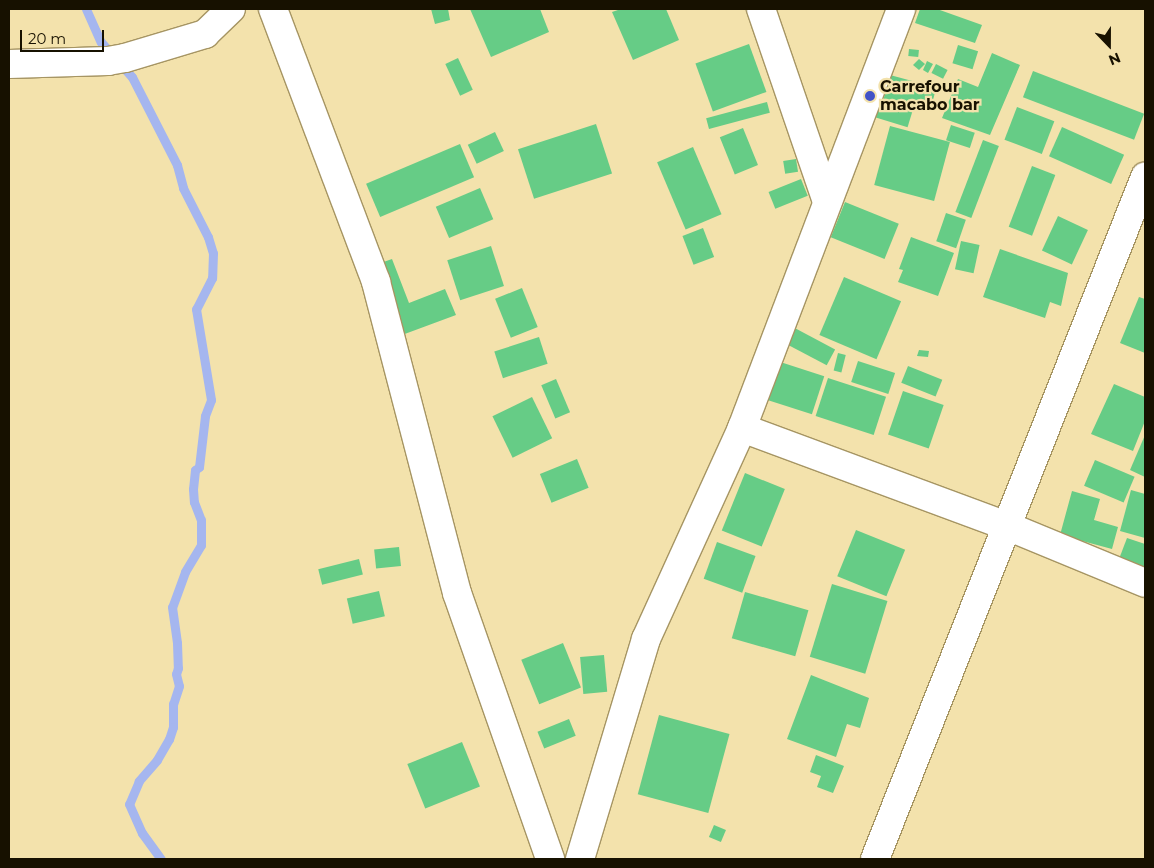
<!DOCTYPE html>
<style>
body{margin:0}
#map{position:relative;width:1154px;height:868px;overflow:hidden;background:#f3e2ac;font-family:Montserrat,sans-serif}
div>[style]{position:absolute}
.stream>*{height:9px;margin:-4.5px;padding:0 4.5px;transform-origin:4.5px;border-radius:4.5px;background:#a5b6ef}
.building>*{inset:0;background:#66cc86;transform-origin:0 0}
.roads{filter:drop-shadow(1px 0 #a69563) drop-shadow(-1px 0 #a69563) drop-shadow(0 1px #a69563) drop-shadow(0 -1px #a69563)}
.minor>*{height:28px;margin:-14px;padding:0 14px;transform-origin:14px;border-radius:14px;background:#fff}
.dots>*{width:14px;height:14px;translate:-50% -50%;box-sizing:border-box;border:2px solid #f3e2ac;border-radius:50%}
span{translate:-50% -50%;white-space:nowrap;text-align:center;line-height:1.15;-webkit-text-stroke:4.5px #f3e2ac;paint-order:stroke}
.poi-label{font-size:16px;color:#171100;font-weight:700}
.left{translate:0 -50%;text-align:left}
.frame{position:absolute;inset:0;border:10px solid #171100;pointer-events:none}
.north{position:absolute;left:1084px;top:20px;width:50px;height:50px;-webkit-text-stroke:4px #f3e2ac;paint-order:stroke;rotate:158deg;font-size:14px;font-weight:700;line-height:20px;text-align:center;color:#171100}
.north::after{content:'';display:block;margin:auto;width:18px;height:22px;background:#171100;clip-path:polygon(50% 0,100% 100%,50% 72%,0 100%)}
.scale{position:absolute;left:20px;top:30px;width:84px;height:22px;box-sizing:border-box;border:2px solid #171100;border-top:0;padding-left:6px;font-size:15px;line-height:18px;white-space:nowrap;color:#171100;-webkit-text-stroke:4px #f3e2ac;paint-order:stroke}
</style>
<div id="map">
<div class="stream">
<i style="left:86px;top:9px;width:36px;rotate:66deg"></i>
<i style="left:101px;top:42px;width:47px;rotate:48.5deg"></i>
<i style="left:132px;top:77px;width:99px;rotate:62.9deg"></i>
<i style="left:177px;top:165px;width:24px;rotate:75deg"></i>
<i style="left:183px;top:188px;width:55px;rotate:63deg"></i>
<i style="left:208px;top:237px;width:17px;rotate:73deg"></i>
<i style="left:213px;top:253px;width:25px;rotate:92deg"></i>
<i style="left:212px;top:278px;width:35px;rotate:117deg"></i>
<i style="left:196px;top:309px;width:92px;rotate:80.6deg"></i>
<i style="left:211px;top:400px;width:17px;rotate:111deg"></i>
<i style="left:205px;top:416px;width:51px;rotate:96.7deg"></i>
<i style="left:199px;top:467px;width:5px;rotate:143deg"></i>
<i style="left:195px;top:470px;width:19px;rotate:96deg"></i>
<i style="left:193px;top:489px;width:13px;rotate:86deg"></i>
<i style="left:194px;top:502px;width:19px;rotate:69deg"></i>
<i style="left:201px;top:520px;width:25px;rotate:90deg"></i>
<i style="left:201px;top:545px;width:31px;rotate:121deg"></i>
<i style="left:185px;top:572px;width:37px;rotate:110deg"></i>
<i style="left:172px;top:607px;width:36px;rotate:82deg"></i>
<i style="left:177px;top:643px;width:25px;rotate:88deg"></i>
<i style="left:178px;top:668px;width:6px;rotate:108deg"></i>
<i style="left:176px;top:674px;width:12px;rotate:76deg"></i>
<i style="left:179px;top:686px;width:19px;rotate:108deg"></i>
<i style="left:173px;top:704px;width:23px;rotate:90deg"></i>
<i style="left:173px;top:727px;width:13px;rotate:108deg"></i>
<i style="left:169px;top:739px;width:24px;rotate:120deg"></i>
<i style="left:157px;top:760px;width:28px;rotate:131deg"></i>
<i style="left:139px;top:781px;width:25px;rotate:113deg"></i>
<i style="left:129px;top:804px;width:32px;rotate:66deg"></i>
<i style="left:142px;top:833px;width:32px;rotate:54deg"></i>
</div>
<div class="building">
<i style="clip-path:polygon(431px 9px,448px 9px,450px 20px,435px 24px)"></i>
<i style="clip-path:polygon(470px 9px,540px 9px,549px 32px,491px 57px)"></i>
<i style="clip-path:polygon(621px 9px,666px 9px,679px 40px,633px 60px,612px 12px)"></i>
<i style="clip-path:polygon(920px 9px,937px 9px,982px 25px,975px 43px,915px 23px)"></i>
<i style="left:749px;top:44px;width:51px;height:57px;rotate:70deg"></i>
<i style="left:958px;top:45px;width:21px;height:19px;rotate:17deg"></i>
<i style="left:909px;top:49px;width:10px;height:7px;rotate:6deg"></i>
<i style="clip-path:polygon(992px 53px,1020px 65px,990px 135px,942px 118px,958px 79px,978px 87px)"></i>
<i style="left:458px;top:58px;width:35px;height:14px;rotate:65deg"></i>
<i style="clip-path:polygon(919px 59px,925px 64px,919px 70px,913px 65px)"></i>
<i style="clip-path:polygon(927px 61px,933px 64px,928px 73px,923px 70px)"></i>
<i style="left:936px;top:64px;width:13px;height:10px;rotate:27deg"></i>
<i style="left:1033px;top:71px;width:119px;height:28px;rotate:21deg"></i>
<i style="left:890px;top:75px;width:48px;height:25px;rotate:15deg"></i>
<i style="left:880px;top:101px;width:34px;height:17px;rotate:17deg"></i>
<i style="left:767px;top:102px;width:11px;height:63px;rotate:75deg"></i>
<i style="left:1017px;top:107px;width:40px;height:35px;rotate:21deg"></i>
<i style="left:596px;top:124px;width:52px;height:82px;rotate:72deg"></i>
<i style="left:951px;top:125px;width:25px;height:16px;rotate:18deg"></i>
<i style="left:890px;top:126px;width:62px;height:61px;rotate:15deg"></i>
<i style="left:1062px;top:127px;width:68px;height:32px;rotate:24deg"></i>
<i style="left:743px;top:128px;width:40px;height:25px;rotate:68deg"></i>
<i style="left:495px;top:132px;width:21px;height:30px;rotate:65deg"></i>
<i style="left:983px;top:140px;width:17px;height:77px;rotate:21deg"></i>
<i style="left:460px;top:144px;width:36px;height:102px;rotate:67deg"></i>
<i style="left:693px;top:147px;width:73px;height:39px;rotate:67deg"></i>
<i style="left:796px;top:159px;width:13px;height:13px;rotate:81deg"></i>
<i style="left:1032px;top:166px;width:25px;height:65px;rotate:21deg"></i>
<i style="left:801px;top:179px;width:18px;height:35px;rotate:68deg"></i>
<i style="left:480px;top:188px;width:34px;height:48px;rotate:67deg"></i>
<i style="left:845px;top:202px;width:58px;height:38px;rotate:22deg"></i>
<i style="left:946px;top:213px;width:21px;height:30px;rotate:19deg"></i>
<i style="left:1058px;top:216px;width:33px;height:38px;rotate:25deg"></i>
<i style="left:703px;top:228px;width:31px;height:22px;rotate:69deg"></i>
<i style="clip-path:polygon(911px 237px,954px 253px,938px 296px,898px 282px,903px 270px,899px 269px)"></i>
<i style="left:961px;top:241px;width:19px;height:29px;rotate:12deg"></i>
<i style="left:491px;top:246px;width:42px;height:46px;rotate:72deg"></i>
<i style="clip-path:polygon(1000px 249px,1068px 273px,1061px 306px,1050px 302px,1045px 318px,983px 297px)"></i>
<i style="clip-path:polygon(392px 259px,409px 303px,445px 289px,456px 315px,402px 335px,375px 265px)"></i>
<i style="left:844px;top:277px;width:62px;height:63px;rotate:23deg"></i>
<i style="left:522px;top:288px;width:42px;height:29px;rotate:68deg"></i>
<i style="clip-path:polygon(1139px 297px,1145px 299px,1145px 353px,1120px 343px)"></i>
<i style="left:791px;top:326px;width:50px;height:18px;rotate:28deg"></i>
<i style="left:539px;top:337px;width:28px;height:47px;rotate:72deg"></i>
<i style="clip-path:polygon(919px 350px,929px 351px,928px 357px,917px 356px)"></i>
<i style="left:838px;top:353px;width:8px;height:18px;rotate:14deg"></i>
<i style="left:771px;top:359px;width:56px;height:40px;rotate:18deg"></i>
<i style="left:858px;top:361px;width:39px;height:22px;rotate:18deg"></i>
<i style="left:908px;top:366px;width:37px;height:18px;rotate:22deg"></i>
<i style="left:828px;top:378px;width:61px;height:40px;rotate:18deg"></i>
<i style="left:556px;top:379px;width:36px;height:16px;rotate:67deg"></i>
<i style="clip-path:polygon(1114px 384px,1145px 397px,1145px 421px,1133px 451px,1091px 434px)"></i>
<i style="left:903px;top:391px;width:43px;height:46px;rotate:19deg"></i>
<i style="left:532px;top:397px;width:46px;height:44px;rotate:64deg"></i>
<i style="clip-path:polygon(1145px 435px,1145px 477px,1130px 470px)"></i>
<i style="left:577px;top:459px;width:31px;height:40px;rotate:68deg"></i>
<i style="left:1095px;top:460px;width:43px;height:28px;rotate:23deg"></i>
<i style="left:745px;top:473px;width:43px;height:62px;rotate:22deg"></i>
<i style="clip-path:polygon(1131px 490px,1145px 494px,1145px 538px,1120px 531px)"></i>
<i style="clip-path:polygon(1072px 491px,1100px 499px,1094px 520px,1118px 527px,1112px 549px,1060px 535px)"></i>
<i style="left:856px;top:530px;width:53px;height:50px;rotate:22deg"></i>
<i style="clip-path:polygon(1127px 538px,1145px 544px,1145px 568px,1119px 559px)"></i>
<i style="left:717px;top:542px;width:41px;height:39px;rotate:20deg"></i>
<i style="left:399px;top:547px;width:19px;height:25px;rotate:84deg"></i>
<i style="left:359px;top:559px;width:16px;height:42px;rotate:76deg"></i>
<i style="left:832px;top:584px;width:58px;height:76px;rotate:17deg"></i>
<i style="left:379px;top:591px;width:26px;height:33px;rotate:77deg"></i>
<i style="left:745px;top:592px;width:66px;height:48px;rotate:16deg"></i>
<i style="left:563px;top:643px;width:48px;height:45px;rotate:68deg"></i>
<i style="left:604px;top:655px;width:37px;height:24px;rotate:85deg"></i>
<i style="clip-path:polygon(811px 675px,869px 698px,860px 728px,847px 724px,836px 757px,787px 739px)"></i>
<i style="left:659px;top:715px;width:73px;height:82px;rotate:15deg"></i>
<i style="left:569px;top:719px;width:18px;height:34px;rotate:68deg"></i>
<i style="left:462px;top:742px;width:48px;height:59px;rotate:68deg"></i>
<i style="clip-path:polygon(816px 755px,844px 766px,833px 793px,817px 787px,821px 776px,810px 772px)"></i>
<i style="left:714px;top:825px;width:13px;height:13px;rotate:23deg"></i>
</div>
<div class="roads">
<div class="minor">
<i style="left:273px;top:9px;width:292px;rotate:69.3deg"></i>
<i style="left:376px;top:282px;width:321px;rotate:75.4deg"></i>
<i style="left:457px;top:593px;width:282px;rotate:70.7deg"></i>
<i style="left:761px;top:9px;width:204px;rotate:71.1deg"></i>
<i style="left:9px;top:64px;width:99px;rotate:-1.7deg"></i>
<i style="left:108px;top:61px;width:17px;rotate:-10deg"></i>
<i style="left:125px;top:58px;width:84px;rotate:-16.7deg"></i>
<i style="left:205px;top:34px;width:36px;rotate:-44deg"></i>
<i style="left:742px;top:428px;width:283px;rotate:20.3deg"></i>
<i style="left:1007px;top:526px;width:149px;rotate:22.4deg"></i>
<i style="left:580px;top:859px;width:230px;rotate:-73.3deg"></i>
<i style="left:646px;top:639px;width:232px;rotate:-65.5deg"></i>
<i style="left:742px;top:428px;width:448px;rotate:-69.2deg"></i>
<i style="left:875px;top:859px;width:734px;rotate:-68.4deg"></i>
</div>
</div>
<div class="dots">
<i style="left:870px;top:96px;background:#4253c7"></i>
</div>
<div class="poi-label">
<span class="left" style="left:880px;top:96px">Carrefour<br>macabo bar</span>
</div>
<div class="frame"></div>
<div class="north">N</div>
<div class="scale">20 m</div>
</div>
